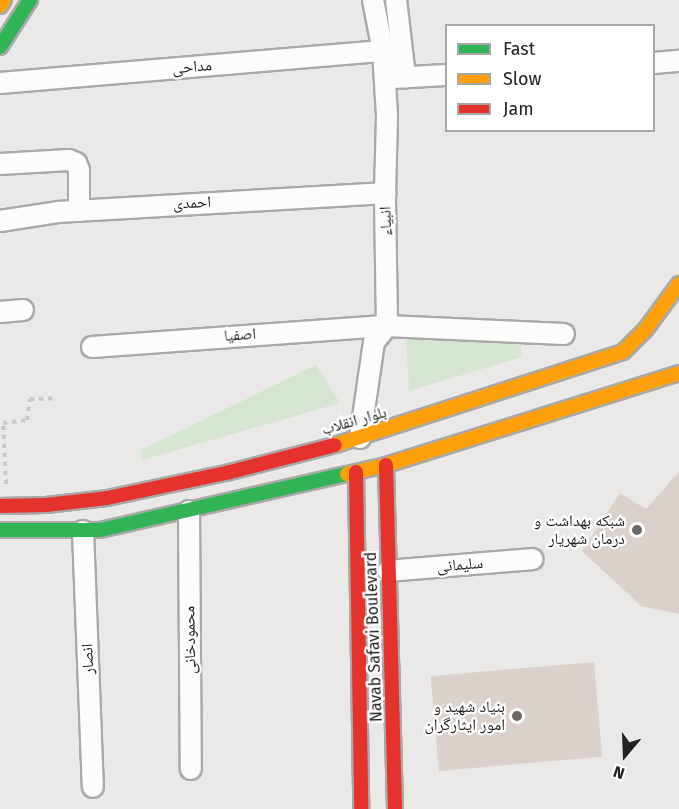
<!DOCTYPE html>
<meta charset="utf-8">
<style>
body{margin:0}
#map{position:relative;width:679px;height:809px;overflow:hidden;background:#eae9e7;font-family:"Fira Sans","Noto Naskh Arabic",sans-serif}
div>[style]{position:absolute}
.green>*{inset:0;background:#d6e5d2}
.building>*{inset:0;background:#dbd1cc;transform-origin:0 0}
.path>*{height:4px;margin-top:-2px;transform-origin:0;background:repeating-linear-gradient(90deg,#c8c8c8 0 4.5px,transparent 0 9px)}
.roads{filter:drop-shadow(2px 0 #a9a9a7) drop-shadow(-2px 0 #a9a9a7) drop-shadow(0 2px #a9a9a7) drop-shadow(0 -2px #a9a9a7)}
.street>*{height:20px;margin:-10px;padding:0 10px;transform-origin:10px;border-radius:10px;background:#fcfcfb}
.fast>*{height:14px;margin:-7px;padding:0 7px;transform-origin:7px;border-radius:7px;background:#30b455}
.slow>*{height:14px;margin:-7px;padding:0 7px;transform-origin:7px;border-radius:7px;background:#ff9f0a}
.jam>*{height:14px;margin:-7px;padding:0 7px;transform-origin:7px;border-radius:7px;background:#e5322d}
.dots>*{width:16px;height:16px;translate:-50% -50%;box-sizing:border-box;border:3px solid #fff;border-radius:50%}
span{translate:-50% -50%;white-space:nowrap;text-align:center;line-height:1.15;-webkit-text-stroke:4.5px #fff;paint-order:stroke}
.street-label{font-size:16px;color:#232221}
.poi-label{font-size:16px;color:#232221}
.right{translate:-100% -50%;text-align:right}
.legend{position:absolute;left:445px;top:24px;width:210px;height:108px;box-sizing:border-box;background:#fff;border:2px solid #a7a7a6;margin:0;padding:8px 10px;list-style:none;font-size:18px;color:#232221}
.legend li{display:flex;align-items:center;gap:12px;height:30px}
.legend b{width:30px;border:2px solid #a7a7a6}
.north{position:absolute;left:595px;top:725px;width:60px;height:60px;-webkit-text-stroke:4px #fff;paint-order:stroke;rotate:199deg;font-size:16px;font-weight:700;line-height:24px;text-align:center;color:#232221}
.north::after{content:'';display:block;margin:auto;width:21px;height:27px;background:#232221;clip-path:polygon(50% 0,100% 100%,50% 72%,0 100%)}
</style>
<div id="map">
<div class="green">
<i style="clip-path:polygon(406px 335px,520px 337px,522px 357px,409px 391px)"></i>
<i style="clip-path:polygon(316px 365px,340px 403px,143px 460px,141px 450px)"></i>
</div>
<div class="building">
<i style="clip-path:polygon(679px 472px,679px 614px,641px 606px,582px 551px,620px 493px,646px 509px)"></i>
<i style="left:594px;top:662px;width:95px;height:164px;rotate:85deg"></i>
</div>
<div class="path">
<i style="left:6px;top:484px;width:61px;rotate:-92.8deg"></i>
<i style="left:3px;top:423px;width:24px;rotate:-7deg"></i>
<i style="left:27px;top:420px;width:21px;rotate:-82deg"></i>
<i style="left:30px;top:399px;width:24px;rotate:-2deg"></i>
</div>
<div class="roads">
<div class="street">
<i style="left:396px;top:0;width:78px;rotate:83.3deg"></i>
<i style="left:654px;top:63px;width:25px;rotate:-5deg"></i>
<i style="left:392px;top:78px;width:54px;rotate:-3.2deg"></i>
<i style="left:0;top:83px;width:384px;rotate:-4.8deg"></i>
<i style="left:0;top:164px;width:69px;rotate:-3.3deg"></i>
<i style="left:69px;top:160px;width:8px;rotate:23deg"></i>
<i style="left:76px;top:163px;width:8px;rotate:67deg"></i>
<i style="left:79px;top:170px;width:41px;rotate:90deg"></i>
<i style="left:0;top:221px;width:60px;rotate:-8.7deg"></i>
<i style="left:59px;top:212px;width:327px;rotate:-3.3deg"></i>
<i style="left:0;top:312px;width:23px;rotate:-5deg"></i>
<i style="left:92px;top:347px;width:296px;rotate:-4.1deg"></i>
<i style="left:387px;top:326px;width:177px;rotate:2.6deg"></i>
<i style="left:360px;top:438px;width:97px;rotate:-81.7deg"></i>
<i style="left:374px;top:342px;width:21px;rotate:-51deg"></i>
<i style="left:387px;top:326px;width:133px;rotate:-90.9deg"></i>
<i style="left:385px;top:193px;width:78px;rotate:-88.5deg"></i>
<i style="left:387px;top:115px;width:64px;rotate:-93.6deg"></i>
<i style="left:383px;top:51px;width:52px;rotate:-101.1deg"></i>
<i style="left:189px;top:511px;width:258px;rotate:89.6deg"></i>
<i style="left:83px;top:531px;width:256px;rotate:87.8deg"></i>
<i style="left:388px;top:571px;width:145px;rotate:-4.7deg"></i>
</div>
<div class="fast">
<i style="left:0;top:47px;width:56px;rotate:-57.4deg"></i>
<i style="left:0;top:530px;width:100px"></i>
<i style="left:100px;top:530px;width:253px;rotate:-12.8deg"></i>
</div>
<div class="slow">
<i style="left:0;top:6px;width:7px;rotate:-56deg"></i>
<i style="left:335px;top:445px;width:303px;rotate:-17.9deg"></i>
<i style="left:623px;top:352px;width:33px;rotate:-45deg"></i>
<i style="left:646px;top:329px;width:56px;rotate:-53.7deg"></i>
<i style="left:347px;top:474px;width:40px;rotate:-13deg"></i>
<i style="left:386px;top:465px;width:307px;rotate:-17.4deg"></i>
</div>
<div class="jam">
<i style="left:386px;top:465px;width:344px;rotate:88.5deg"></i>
<i style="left:356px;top:472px;width:337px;rotate:89.1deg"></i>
<i style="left:0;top:506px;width:46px;rotate:-1.2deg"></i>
<i style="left:46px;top:505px;width:61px;rotate:-6.5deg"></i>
<i style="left:107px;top:498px;width:126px;rotate:-11.9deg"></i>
<i style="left:230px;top:472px;width:108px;rotate:-14.4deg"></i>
</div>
</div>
<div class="dots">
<i style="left:637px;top:530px;background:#696866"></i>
<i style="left:517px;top:716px;background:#696866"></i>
</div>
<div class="street-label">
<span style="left:192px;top:67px;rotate:-5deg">مداحی</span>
<span style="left:192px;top:203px;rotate:-3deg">احمدی</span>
<span style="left:386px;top:221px;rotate:-92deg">انبیاء</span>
<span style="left:240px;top:335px;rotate:-4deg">اصفیا</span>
<span style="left:354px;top:421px;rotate:-16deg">بلوار انقلاب</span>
<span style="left:460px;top:565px;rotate:-5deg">سلیمانی</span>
<span style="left:374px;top:637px;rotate:-92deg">Navab Safavi Boulevard</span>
<span style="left:190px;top:640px;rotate:-91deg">محمودخانی</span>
<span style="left:88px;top:659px;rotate:-92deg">انصار</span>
</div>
<div class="poi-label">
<span class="right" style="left:625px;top:530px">شبکه بهداشت و<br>درمان شهریار</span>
<span class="right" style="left:505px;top:716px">بنیاد شهید و<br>امور ایثارگران</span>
</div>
<ul class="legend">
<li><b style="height:8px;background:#30b455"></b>Fast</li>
<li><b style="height:8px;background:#ff9f0a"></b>Slow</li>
<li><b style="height:8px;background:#e5322d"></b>Jam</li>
</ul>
<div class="north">N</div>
</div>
